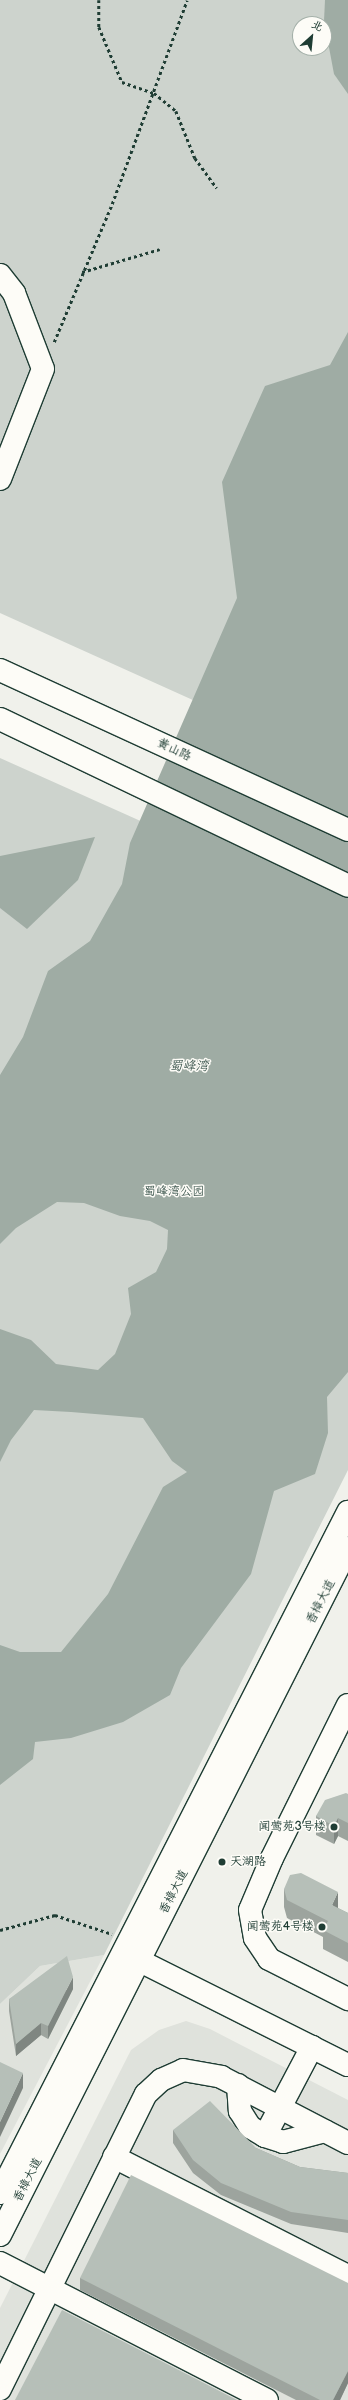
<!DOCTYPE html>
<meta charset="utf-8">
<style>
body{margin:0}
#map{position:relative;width:348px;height:2400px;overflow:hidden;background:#f0f1eb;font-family:"Balsamiq Sans","LXGW WenKai TC",sans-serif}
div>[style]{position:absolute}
.built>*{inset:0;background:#dfe2dc}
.green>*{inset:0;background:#cdd3cd}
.water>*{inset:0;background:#9faca4}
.path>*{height:2.5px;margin-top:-1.25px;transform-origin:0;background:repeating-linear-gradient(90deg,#1f3d34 0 3px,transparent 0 6px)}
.roads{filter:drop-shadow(1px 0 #1f3d34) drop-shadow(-1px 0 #1f3d34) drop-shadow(0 1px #1f3d34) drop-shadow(0 -1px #1f3d34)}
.minor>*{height:22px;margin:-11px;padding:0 11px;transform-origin:11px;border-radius:11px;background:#fdfcf7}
.major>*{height:22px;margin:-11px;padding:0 11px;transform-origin:11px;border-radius:11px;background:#fdfcf7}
.wall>*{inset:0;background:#9da49e}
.shaded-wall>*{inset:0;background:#7f8681}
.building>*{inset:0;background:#b6bfb8}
.dots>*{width:11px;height:11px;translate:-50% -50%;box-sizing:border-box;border:2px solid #fdfcf7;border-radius:50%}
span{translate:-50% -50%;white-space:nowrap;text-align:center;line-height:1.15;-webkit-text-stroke:3px #fdfcf7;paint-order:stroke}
.street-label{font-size:12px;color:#1f3d34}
.park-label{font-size:12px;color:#425b53}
.poi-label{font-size:12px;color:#1f3d34}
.right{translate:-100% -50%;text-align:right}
.left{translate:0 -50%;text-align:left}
.water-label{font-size:13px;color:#455e56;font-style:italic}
.north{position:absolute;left:292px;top:16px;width:40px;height:40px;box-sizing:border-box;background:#fdfcf7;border:1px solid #a4b0a9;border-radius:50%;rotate:27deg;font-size:11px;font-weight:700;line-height:16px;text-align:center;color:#1f3d34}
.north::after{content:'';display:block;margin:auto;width:14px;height:18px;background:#1f3d34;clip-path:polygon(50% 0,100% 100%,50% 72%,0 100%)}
</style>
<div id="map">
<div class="built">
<i style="clip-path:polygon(104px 1955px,0 2154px,0 2004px,40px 1966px)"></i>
<i style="clip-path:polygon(186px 2021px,210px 2029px,348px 2100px,348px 2400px,0 2400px,0 2308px,131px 2050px,159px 2030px)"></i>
</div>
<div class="green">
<i style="clip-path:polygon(evenodd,0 0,348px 0,348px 770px,0 613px,0 0,300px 24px,324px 24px,324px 48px,300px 48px,300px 24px)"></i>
<i style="clip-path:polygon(0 758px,348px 914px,348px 1470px,104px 1955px,40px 1966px,0 2004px)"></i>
</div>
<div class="water">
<i style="clip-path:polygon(325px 0,348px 0,348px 94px,334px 74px,324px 21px)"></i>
<i style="clip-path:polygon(348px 332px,348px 1372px,327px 1397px,328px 1433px,315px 1474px,274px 1491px,251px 1574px,181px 1668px,170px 1695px,123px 1722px,71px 1738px,35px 1742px,33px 1759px,0 1785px,0 1645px,20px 1652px,61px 1652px,108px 1594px,163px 1487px,187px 1472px,172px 1461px,143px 1418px,71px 1412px,34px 1410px,11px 1440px,0 1462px,0 1329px,31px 1340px,56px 1364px,98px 1370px,115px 1354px,131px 1314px,128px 1288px,156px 1272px,167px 1249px,168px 1230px,150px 1221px,120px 1216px,84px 1203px,57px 1202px,16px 1228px,0 1244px,0 1075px,23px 1037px,48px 971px,90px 941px,122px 884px,130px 843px,237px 598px,222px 482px,265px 386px,330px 365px)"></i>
<i style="clip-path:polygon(95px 837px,78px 880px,27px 929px,0 908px,0 856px)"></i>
</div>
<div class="path">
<i style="left:99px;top:0;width:27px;rotate:90deg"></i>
<i style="left:99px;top:27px;width:60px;rotate:67.3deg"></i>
<i style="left:122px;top:82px;width:34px;rotate:19deg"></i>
<i style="left:154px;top:93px;width:28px;rotate:39deg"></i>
<i style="left:176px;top:111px;width:51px;rotate:68deg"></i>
<i style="left:195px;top:158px;width:37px;rotate:54deg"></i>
<i style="left:82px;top:272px;width:81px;rotate:-16.4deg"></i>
<i style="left:54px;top:342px;width:150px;rotate:-67.2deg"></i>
<i style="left:112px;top:204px;width:217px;rotate:-69.8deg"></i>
<i style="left:0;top:1930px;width:57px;rotate:-15.3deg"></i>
<i style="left:55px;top:1915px;width:60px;rotate:18.4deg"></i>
</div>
<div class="roads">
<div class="minor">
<i style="left:0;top:275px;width:23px;rotate:52deg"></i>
<i style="left:14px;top:293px;width:81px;rotate:69.1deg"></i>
<i style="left:43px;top:369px;width:118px;rotate:111.4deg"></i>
<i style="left:348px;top:1705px;width:171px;rotate:116.4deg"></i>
<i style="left:272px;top:1858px;width:56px;rotate:112.9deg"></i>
<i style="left:250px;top:1910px;width:28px;rotate:80deg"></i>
<i style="left:255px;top:1938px;width:25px;rotate:56deg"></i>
<i style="left:269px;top:1959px;width:89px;rotate:26.9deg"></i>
<i style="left:126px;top:1954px;width:248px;rotate:26.6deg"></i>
<i style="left:238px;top:2085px;width:26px;rotate:86deg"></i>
<i style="left:240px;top:2111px;width:19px;rotate:58deg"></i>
<i style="left:250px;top:2127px;width:17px;rotate:31deg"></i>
<i style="left:265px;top:2136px;width:19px;rotate:18deg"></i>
<i style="left:283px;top:2142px;width:43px;rotate:-14.7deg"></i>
<i style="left:265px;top:2136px;width:101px;rotate:-62.2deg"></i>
<i style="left:114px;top:2157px;width:263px;rotate:27deg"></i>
<i style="left:0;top:2193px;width:765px;rotate:-62.93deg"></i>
<i style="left:0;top:2235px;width:770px;rotate:-63.14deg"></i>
<i style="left:0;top:2263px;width:300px;rotate:27.2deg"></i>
<i style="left:0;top:2389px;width:329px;rotate:-63.7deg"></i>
<i style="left:146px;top:2094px;width:21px;rotate:-43deg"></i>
<i style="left:161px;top:2080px;width:24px;rotate:-24deg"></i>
<i style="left:183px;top:2070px;width:39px;rotate:10deg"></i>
<i style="left:221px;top:2077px;width:143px;rotate:27.5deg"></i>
</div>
<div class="major">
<i style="left:0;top:670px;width:383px;rotate:24.7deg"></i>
<i style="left:0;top:719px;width:386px;rotate:25.6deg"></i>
</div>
</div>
<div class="wall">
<i style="clip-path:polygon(348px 1794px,348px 1841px,338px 1836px,334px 1844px,316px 1835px,316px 1816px)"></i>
<i style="clip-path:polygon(284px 1889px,338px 1908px,348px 1913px,348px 1962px,323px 1949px,323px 1937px,287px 1918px,284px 1907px)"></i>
<i style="clip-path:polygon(73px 1989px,48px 2039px,41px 2035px,16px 2056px,9px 2011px,9px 1999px)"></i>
<i style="clip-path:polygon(173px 2130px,256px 2148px,300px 2167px,348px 2173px,348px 2233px,291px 2224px,221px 2195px,193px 2173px,173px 2143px)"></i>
<i style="clip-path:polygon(80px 2278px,348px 2283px,348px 2383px,340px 2400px,296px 2400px,80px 2290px)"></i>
</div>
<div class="shaded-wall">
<i style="clip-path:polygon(338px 1818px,338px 1836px,334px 1844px,334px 1826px)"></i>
<i style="clip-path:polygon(338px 1892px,338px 1910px,332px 1905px)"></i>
<i style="clip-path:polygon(73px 1977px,73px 1989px,48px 2039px,48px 2026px)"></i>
<i style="clip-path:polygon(41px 2023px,41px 2035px,16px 2056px,16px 2044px)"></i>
<i style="clip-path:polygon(23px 2073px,23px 2088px,0 2137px,0 2122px)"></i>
<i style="clip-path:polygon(348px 2371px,348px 2383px,340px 2400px,333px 2400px)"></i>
</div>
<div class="building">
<i style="clip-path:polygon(346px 1793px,348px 1794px,348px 1823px,338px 1818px,334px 1826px,316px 1816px,325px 1800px)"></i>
<i style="clip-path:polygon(301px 1873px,338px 1892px,332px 1905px,348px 1913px,348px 1943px,323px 1930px,328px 1921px,287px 1900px,284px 1889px,290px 1875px)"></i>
<i style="clip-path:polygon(67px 1956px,73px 1977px,48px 2026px,41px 2023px,16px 2044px,9px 1999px)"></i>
<i style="clip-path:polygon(0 2062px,23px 2073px,0 2122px)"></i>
<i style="clip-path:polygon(210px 2101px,256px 2148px,300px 2167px,348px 2173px,348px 2220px,291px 2212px,221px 2183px,193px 2160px,173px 2130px)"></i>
<i style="clip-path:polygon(131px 2175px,348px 2283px,348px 2371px,333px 2400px,320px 2400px,80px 2278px)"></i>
<i style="clip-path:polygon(62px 2310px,237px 2400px,15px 2400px)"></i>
</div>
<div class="dots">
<i style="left:334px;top:1827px;background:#1f3d34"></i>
<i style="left:222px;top:1862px;background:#1f3d34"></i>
<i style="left:322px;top:1927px;background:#1f3d34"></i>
</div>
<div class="street-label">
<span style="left:174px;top:750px;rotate:25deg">黄山路</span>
<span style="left:321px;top:1602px;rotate:-63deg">香樟大道</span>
<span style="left:174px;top:1892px;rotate:-63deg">香樟大道</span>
<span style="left:28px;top:2180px;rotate:-63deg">香樟大道</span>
</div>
<div class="park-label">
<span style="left:174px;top:1192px">蜀峰湾公园</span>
</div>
<div class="poi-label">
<span class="right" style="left:326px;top:1827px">闻莺苑3号楼</span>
<span class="left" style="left:230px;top:1862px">天湖路</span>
<span class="right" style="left:314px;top:1927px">闻莺苑4号楼</span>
</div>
<div class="water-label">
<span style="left:189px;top:1066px">蜀峰湾</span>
</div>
<div class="north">北</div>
</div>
